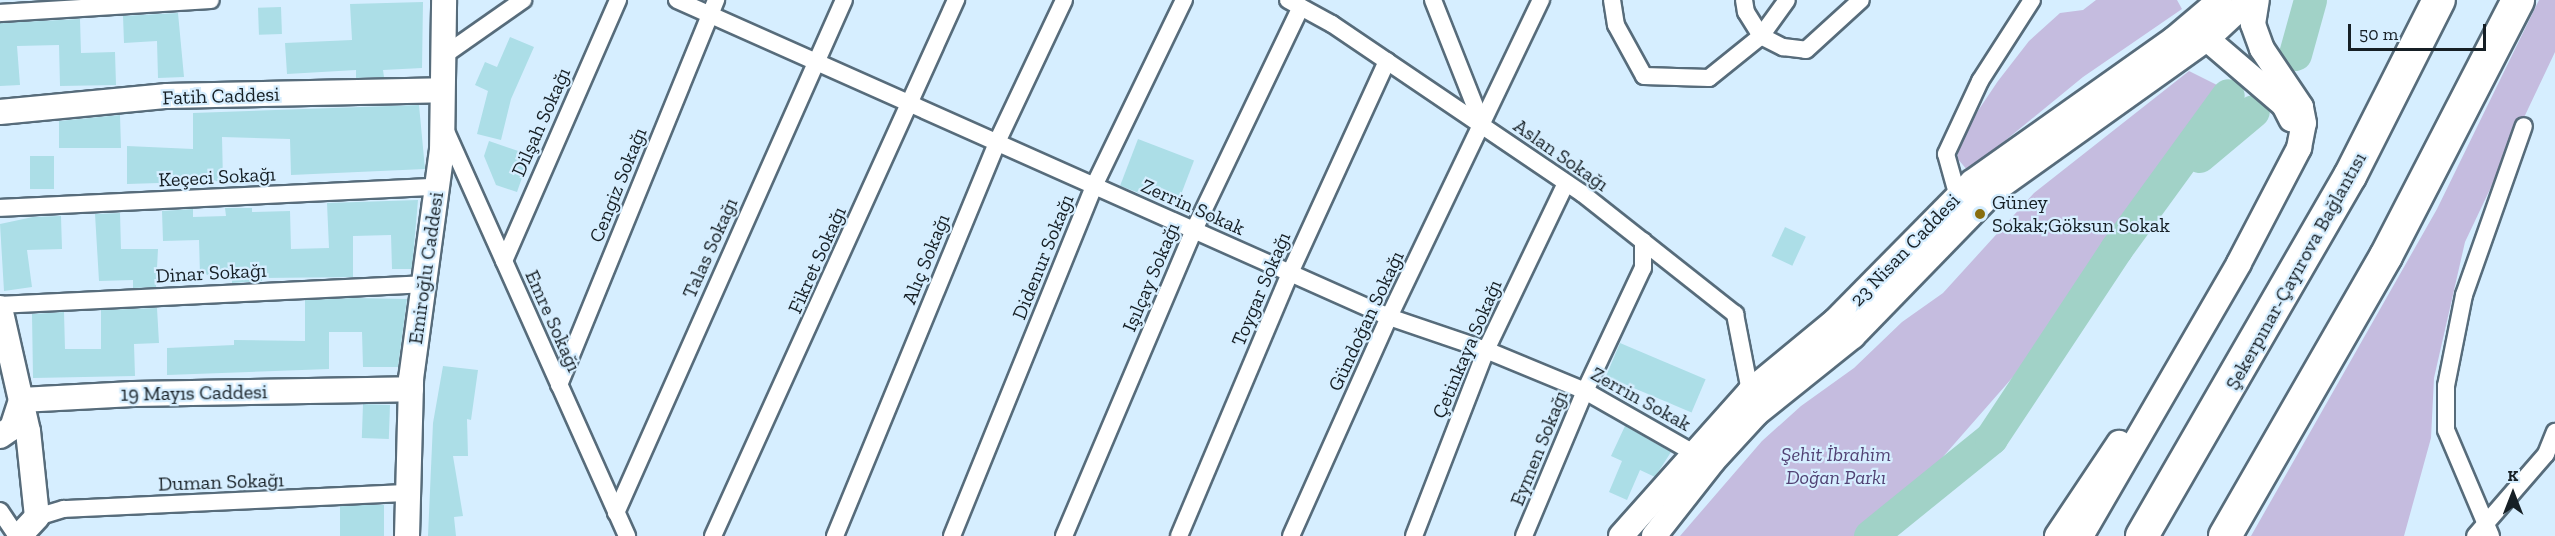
<!DOCTYPE html>
<meta charset="utf-8">
<style>
body{margin:0}
#map{position:relative;width:2555px;height:536px;overflow:hidden;background:#d6eeff;font-family:"Zilla Slab",serif}
div>[style]{position:absolute}
.green>*{inset:0;background:#c5bcdf}
.river>*{height:33px;margin:-16.5px;padding:0 16.5px;transform-origin:16.5px;border-radius:16.5px;background:#a1d2c7}
.building>*{inset:0;background:#acdee7;transform-origin:0 0}
.roads{filter:drop-shadow(2px 0 #576c7b) drop-shadow(-2px 0 #576c7b) drop-shadow(0 2px #576c7b) drop-shadow(0 -2px #576c7b)}
.street>*{height:16px;margin:-8px;padding:0 8px;transform-origin:8px;border-radius:8px;background:#fff}
.secondary>*{height:24px;margin:-12px;padding:0 12px;transform-origin:12px;border-radius:12px;background:#fff}
.highway>*{height:32px;margin:-16px;padding:0 16px;transform-origin:16px;border-radius:16px;background:#fff}
.dots>*{width:16px;height:16px;translate:-50% -50%;box-sizing:border-box;border:3px solid #d6eeff;border-radius:50%}
span{translate:-50% -50%;white-space:nowrap;text-align:center;line-height:1.15;-webkit-text-stroke:4.5px #d6eeff;paint-order:stroke}
.street-label{font-size:20px;color:#161f25}
.poi-label{font-size:20px;color:#161f25}
.left{translate:0 -50%;text-align:left}
.park-label{font-size:20px;color:#514173;font-style:italic}
.north{position:absolute;left:2483px;top:464px;width:60px;height:60px;-webkit-text-stroke:4px #d6eeff;paint-order:stroke;rotate:0deg;font-size:16px;font-weight:700;line-height:24px;text-align:center;color:#161f25}
.north::after{content:'';display:block;margin:auto;width:21px;height:27px;background:#161f25;clip-path:polygon(50% 0,100% 100%,50% 72%,0 100%)}
.scale{position:absolute;left:2348px;top:24px;width:138px;height:27px;box-sizing:border-box;border:3px solid #161f25;border-top:0;padding-left:8px;font-size:18px;line-height:21px;white-space:nowrap;color:#161f25;-webkit-text-stroke:4px #d6eeff;paint-order:stroke}
</style>
<div id="map">
<div class="green">
<i style="clip-path:polygon(2096px 0,2177px 0,2182px 9px,2083px 77px,1968px 171px,1957px 158px,1961px 136px,1998px 81px,2029px 41px,2060px 13px,2083px 10px)"></i>
<i style="clip-path:polygon(2539px 0,2555px 0,2555px 52px,2465px 242px,2434px 378px,2431px 438px,2404px 536px,2251px 536px,2437px 209px)"></i>
<i style="clip-path:polygon(2189px 71px,2221px 87px,2134px 203px,2048px 337px,1934px 467px,1858px 536px,1680px 536px,1762px 441px,1801px 406px,1854px 368px,1902px 322px,1943px 293px,2034px 193px)"></i>
</div>
<div class="river">
<i style="left:2295px;top:54px;width:56px;rotate:-74.5deg"></i>
<i style="left:2199px;top:156px;width:70px;rotate:-39.8deg"></i>
<i style="left:1870px;top:536px;width:156px;rotate:-39deg"></i>
<i style="left:1991px;top:438px;width:227px;rotate:-56.5deg"></i>
<i style="left:2116px;top:249px;width:190px;rotate:-54deg"></i>
</div>
<div class="building">
<i style="clip-path:polygon(423px 2px,422px 68px,383px 70px,384px 77px,356px 78px,356px 70px,287px 74px,285px 43px,352px 40px,350px 4px)"></i>
<i style="left:281px;top:7px;width:27px;height:23px;rotate:88deg"></i>
<i style="clip-path:polygon(178px 13px,184px 77px,158px 78px,157px 41px,124px 43px,123px 16px)"></i>
<i style="clip-path:polygon(80px 19px,81px 53px,115px 52px,116px 85px,60px 86px,59px 45px,17px 46px,20px 85px,0 86px,0 23px)"></i>
<i style="clip-path:polygon(510px 37px,534px 47px,511px 99px,501px 140px,477px 134px,488px 91px,475px 85px,485px 62px,497px 67px)"></i>
<i style="clip-path:polygon(419px 105px,425px 169px,291px 175px,290px 139px,222px 137px,223px 181px,127px 184px,127px 146px,193px 149px,193px 113px)"></i>
<i style="clip-path:polygon(120px 115px,121px 148px,59px 148px,59px 121px)"></i>
<i style="left:1138px;top:139px;width:60px;height:50px;rotate:21deg"></i>
<i style="clip-path:polygon(489px 141px,530px 155px,517px 192px,496px 185px,484px 156px)"></i>
<i style="left:30px;top:156px;width:24px;height:33px"></i>
<i style="clip-path:polygon(418px 200px,412px 269px,392px 269px,391px 235px,353px 236px,353px 277px,262px 278px,262px 281px,232px 283px,232px 274px,200px 275px,199px 240px,163px 241px,162px 211px,193px 209px,193px 217px,226px 216px,225px 208px,252px 208px,252px 212px,290px 211px,291px 249px,329px 248px,327px 203px)"></i>
<i style="clip-path:polygon(120px 213px,121px 249px,158px 249px,156px 287px,133px 288px,133px 280px,99px 281px,95px 214px)"></i>
<i style="clip-path:polygon(61px 216px,62px 249px,27px 250px,32px 287px,4px 291px,0 224px,33px 217px)"></i>
<i style="left:1785px;top:227px;width:23px;height:32px;rotate:25deg"></i>
<i style="clip-path:polygon(353px 298px,407px 299px,398px 367px,363px 367px,362px 332px,329px 332px,329px 369px,167px 375px,167px 348px,234px 345px,234px 340px,305px 341px,305px 300px)"></i>
<i style="clip-path:polygon(157px 308px,159px 343px,134px 344px,135px 376px,33px 378px,32px 314px,64px 312px,65px 349px,101px 349px,101px 310px)"></i>
<i style="left:1620px;top:343px;width:93px;height:36px;rotate:23deg"></i>
<i style="clip-path:polygon(443px 366px,478px 370px,471px 420px,467px 419px,468px 456px,453px 456px,463px 516px,454px 517px,456px 536px,428px 536px,433px 423px)"></i>
<i style="left:363px;top:404px;width:27px;height:34px;rotate:2deg"></i>
<i style="clip-path:polygon(1625px 426px,1671px 452px,1655px 477px,1640px 470px,1627px 500px,1609px 492px,1622px 461px,1611px 456px)"></i>
<i style="left:384px;top:505px;width:31px;height:44px;rotate:90deg"></i>
</div>
<div class="roads">
<div class="street">
<i style="left:677px;top:0;width:779px;rotate:24deg"></i>
<i style="left:1389px;top:317px;width:102px;rotate:18.8deg"></i>
<i style="left:1486px;top:350px;width:107px;rotate:22.5deg"></i>
<i style="left:1585px;top:391px;width:123px;rotate:29.7deg"></i>
<i style="left:1288px;top:0;width:50px;rotate:28.6deg"></i>
<i style="left:1332px;top:24px;width:303px;rotate:34.1deg"></i>
<i style="left:1583px;top:194px;width:194px;rotate:38.3deg"></i>
<i style="left:1735px;top:314px;width:78px;rotate:79deg"></i>
<i style="left:1433px;top:0;width:136px;rotate:68.4deg"></i>
<i style="left:1612px;top:0;width:25px;rotate:81deg"></i>
<i style="left:1616px;top:25px;width:58px;rotate:61.2deg"></i>
<i style="left:1644px;top:76px;width:65px;rotate:1.8deg"></i>
<i style="left:1709px;top:78px;width:67px;rotate:-38.9deg"></i>
<i style="left:1761px;top:36px;width:44px;rotate:-54.2deg"></i>
<i style="left:1744px;top:0;width:12px;rotate:81deg"></i>
<i style="left:1746px;top:12px;width:28px;rotate:58deg"></i>
<i style="left:0;top:13px;width:211px;rotate:-3.5deg"></i>
<i style="left:1761px;top:36px;width:25px;rotate:27deg"></i>
<i style="left:1783px;top:47px;width:23px;rotate:7deg"></i>
<i style="left:1806px;top:50px;width:74px;rotate:-42.3deg"></i>
<i style="left:443px;top:56px;width:98px;rotate:-35deg"></i>
<i style="left:445px;top:129px;width:446px;rotate:65.9deg"></i>
<i style="left:1960px;top:204px;width:52px;rotate:-105.6deg"></i>
<i style="left:1946px;top:154px;width:81px;rotate:-65deg"></i>
<i style="left:1980px;top:81px;width:96px;rotate:-57.3deg"></i>
<i style="left:0;top:208px;width:438px;rotate:-2.8deg"></i>
<i style="left:504px;top:261px;width:285px;rotate:-66.4deg"></i>
<i style="left:0;top:305px;width:425px;rotate:-2.8deg"></i>
<i style="left:559px;top:385px;width:416px;rotate:-67.8deg"></i>
<i style="left:0;top:511px;width:30px;rotate:56deg"></i>
<i style="left:616px;top:513px;width:561px;rotate:-66.04deg"></i>
<i style="left:37px;top:517px;width:28px;rotate:-17deg"></i>
<i style="left:64px;top:509px;width:344px;rotate:-2.7deg"></i>
<i style="left:713px;top:536px;width:589px;rotate:-65.61deg"></i>
<i style="left:835px;top:536px;width:426px;rotate:-67.6deg"></i>
<i style="left:997px;top:142px;width:157px;rotate:-64.7deg"></i>
<i style="left:952px;top:536px;width:378px;rotate:-67.9deg"></i>
<i style="left:1094px;top:186px;width:207px;rotate:-64.2deg"></i>
<i style="left:1064px;top:536px;width:332px;rotate:-67deg"></i>
<i style="left:1194px;top:230px;width:247px;rotate:-64.4deg"></i>
<i style="left:1179px;top:536px;width:285px;rotate:-67.1deg"></i>
<i style="left:1290px;top:273px;width:233px;rotate:-65.4deg"></i>
<i style="left:1291px;top:536px;width:240px;rotate:-65.9deg"></i>
<i style="left:1389px;top:317px;width:352px;rotate:-64.4deg"></i>
<i style="left:1414px;top:536px;width:199px;rotate:-68.8deg"></i>
<i style="left:1486px;top:350px;width:185px;rotate:-64.4deg"></i>
<i style="left:1524px;top:536px;width:157px;rotate:-67.2deg"></i>
<i style="left:1585px;top:391px;width:136px;rotate:-64.8deg"></i>
<i style="left:1643px;top:268px;width:27px;rotate:-90deg"></i>
<i style="left:2475px;top:536px;width:108px;rotate:-49.1deg"></i>
<i style="left:2546px;top:454px;width:24px;rotate:-68deg"></i>
<i style="left:2491px;top:536px;width:115px;rotate:-113deg"></i>
<i style="left:2446px;top:430px;width:44px;rotate:-90deg"></i>
<i style="left:2446px;top:386px;width:93px;rotate:-78.8deg"></i>
<i style="left:2464px;top:295px;width:179px;rotate:-70.5deg"></i>
</div>
<div class="secondary">
<i style="left:2193px;top:33px;width:15px;rotate:23deg"></i>
<i style="left:2207px;top:39px;width:101px;rotate:40.6deg"></i>
<i style="left:2284px;top:105px;width:16px;rotate:63deg"></i>
<i style="left:0;top:112px;width:168px;rotate:-5.5deg"></i>
<i style="left:167px;top:96px;width:275px;rotate:-1.2deg"></i>
<i style="left:0;top:308px;width:126px;rotate:77.2deg"></i>
<i style="left:28px;top:431px;width:86px;rotate:84deg"></i>
<i style="left:37px;top:517px;width:26px;rotate:133deg"></i>
<i style="left:0;top:436px;width:14px;rotate:-34deg"></i>
<i style="left:12px;top:428px;width:29px;rotate:-72deg"></i>
<i style="left:21px;top:400px;width:112px;rotate:-3.1deg"></i>
<i style="left:133px;top:394px;width:278px;rotate:-1deg"></i>
<i style="left:407px;top:536px;width:157px;rotate:-88.5deg"></i>
<i style="left:411px;top:379px;width:230px;rotate:-82.3deg"></i>
<i style="left:442px;top:151px;width:151px;rotate:-89.2deg"></i>
<i style="left:1621px;top:536px;width:194px;rotate:-48.3deg"></i>
<i style="left:1750px;top:391px;width:110px;rotate:-39.5deg"></i>
<i style="left:1835px;top:321px;width:195px;rotate:-45.4deg"></i>
<i style="left:1972px;top:182px;width:247px;rotate:-35.3deg"></i>
<i style="left:2174px;top:39px;width:60px;rotate:-40.3deg"></i>
<i style="left:1654px;top:536px;width:95px;rotate:-51.8deg"></i>
<i style="left:1713px;top:461px;width:64px;rotate:-47.5deg"></i>
<i style="left:1756px;top:414px;width:124px;rotate:-38.8deg"></i>
<i style="left:1853px;top:336px;width:204px;rotate:-45.8deg"></i>
<i style="left:1995px;top:190px;width:260px;rotate:-35.5deg"></i>
<i style="left:2207px;top:39px;width:57px;rotate:-42.9deg"></i>
<i style="left:2057px;top:536px;width:112px;rotate:-56.3deg"></i>
<i style="left:2081px;top:536px;width:315px;rotate:-59.9deg"></i>
<i style="left:2239px;top:263px;width:130px;rotate:-62.4deg"></i>
<i style="left:2299px;top:148px;width:25px;rotate:-79deg"></i>
<i style="left:2304px;top:123px;width:16px;rotate:-101deg"></i>
<i style="left:2301px;top:107px;width:70px;rotate:-123.9deg"></i>
<i style="left:2262px;top:49px;width:27px;rotate:-110deg"></i>
<i style="left:2253px;top:24px;width:24px;rotate:-81deg"></i>
</div>
<div class="highway">
<i style="left:2142px;top:536px;width:416px;rotate:-60deg"></i>
<i style="left:2350px;top:176px;width:197px;rotate:-63.2deg"></i>
<i style="left:2225px;top:536px;width:323px;rotate:-60.1deg"></i>
<i style="left:2386px;top:256px;width:288px;rotate:-62.7deg"></i>
</div>
</div>
<div class="dots">
<i style="left:1980px;top:214px;background:#896e0e"></i>
</div>
<div class="street-label">
<span style="left:221px;top:96px;rotate:-2deg">Fatih Caddesi</span>
<span style="left:541px;top:122px;rotate:-66deg">Dilşah Sokağı</span>
<span style="left:1561px;top:155px;rotate:35deg">Aslan Sokağı</span>
<span style="left:217px;top:177px;rotate:-3deg">Keçeci Sokağı</span>
<span style="left:618px;top:185px;rotate:-68deg">Cengiz Sokağı</span>
<span style="left:1193px;top:207px;rotate:24deg">Zerrin Sokak</span>
<span style="left:710px;top:248px;rotate:-66deg">Talas Sokağı</span>
<span style="left:1905px;top:250px;rotate:-46deg">23 Nisan Caddesi</span>
<span style="left:1043px;top:257px;rotate:-68deg">Didenur Sokağı</span>
<span style="left:926px;top:259px;rotate:-68deg">Alıç Sokağı</span>
<span style="left:817px;top:260px;rotate:-66deg">Fikret Sokağı</span>
<span style="left:426px;top:268px;rotate:-82deg">Emiroğlu Caddesi</span>
<span style="left:2296px;top:271px;rotate:-61deg">Şekerpınar-Çayırova Bağlantısı</span>
<span style="left:211px;top:273px;rotate:-3deg">Dinar Sokağı</span>
<span style="left:1151px;top:277px;rotate:-67deg">Işılçay Sokağı</span>
<span style="left:1261px;top:289px;rotate:-67deg">Toygar Sokağı</span>
<span style="left:553px;top:321px;rotate:66deg">Emre Sokağı</span>
<span style="left:1366px;top:321px;rotate:-65deg">Gündoğan Sokağı</span>
<span style="left:1467px;top:349px;rotate:-67deg">Çetinkaya Sokağı</span>
<span style="left:194px;top:393px;rotate:-1deg">19 Mayıs Caddesi</span>
<span style="left:1641px;top:399px;rotate:29deg">Zerrin Sokak</span>
<span style="left:1539px;top:448px;rotate:-68deg">Eymen Sokağı</span>
<span style="left:221px;top:482px;rotate:-2deg">Duman Sokağı</span>
</div>
<div class="poi-label">
<span class="left" style="left:1992px;top:214px">Güney<br>Sokak;Göksun Sokak</span>
</div>
<div class="park-label">
<span style="left:1836px;top:466px">Şehit İbrahim<br>Doğan Parkı</span>
</div>
<div class="north">K</div>
<div class="scale">50 m</div>
</div>
